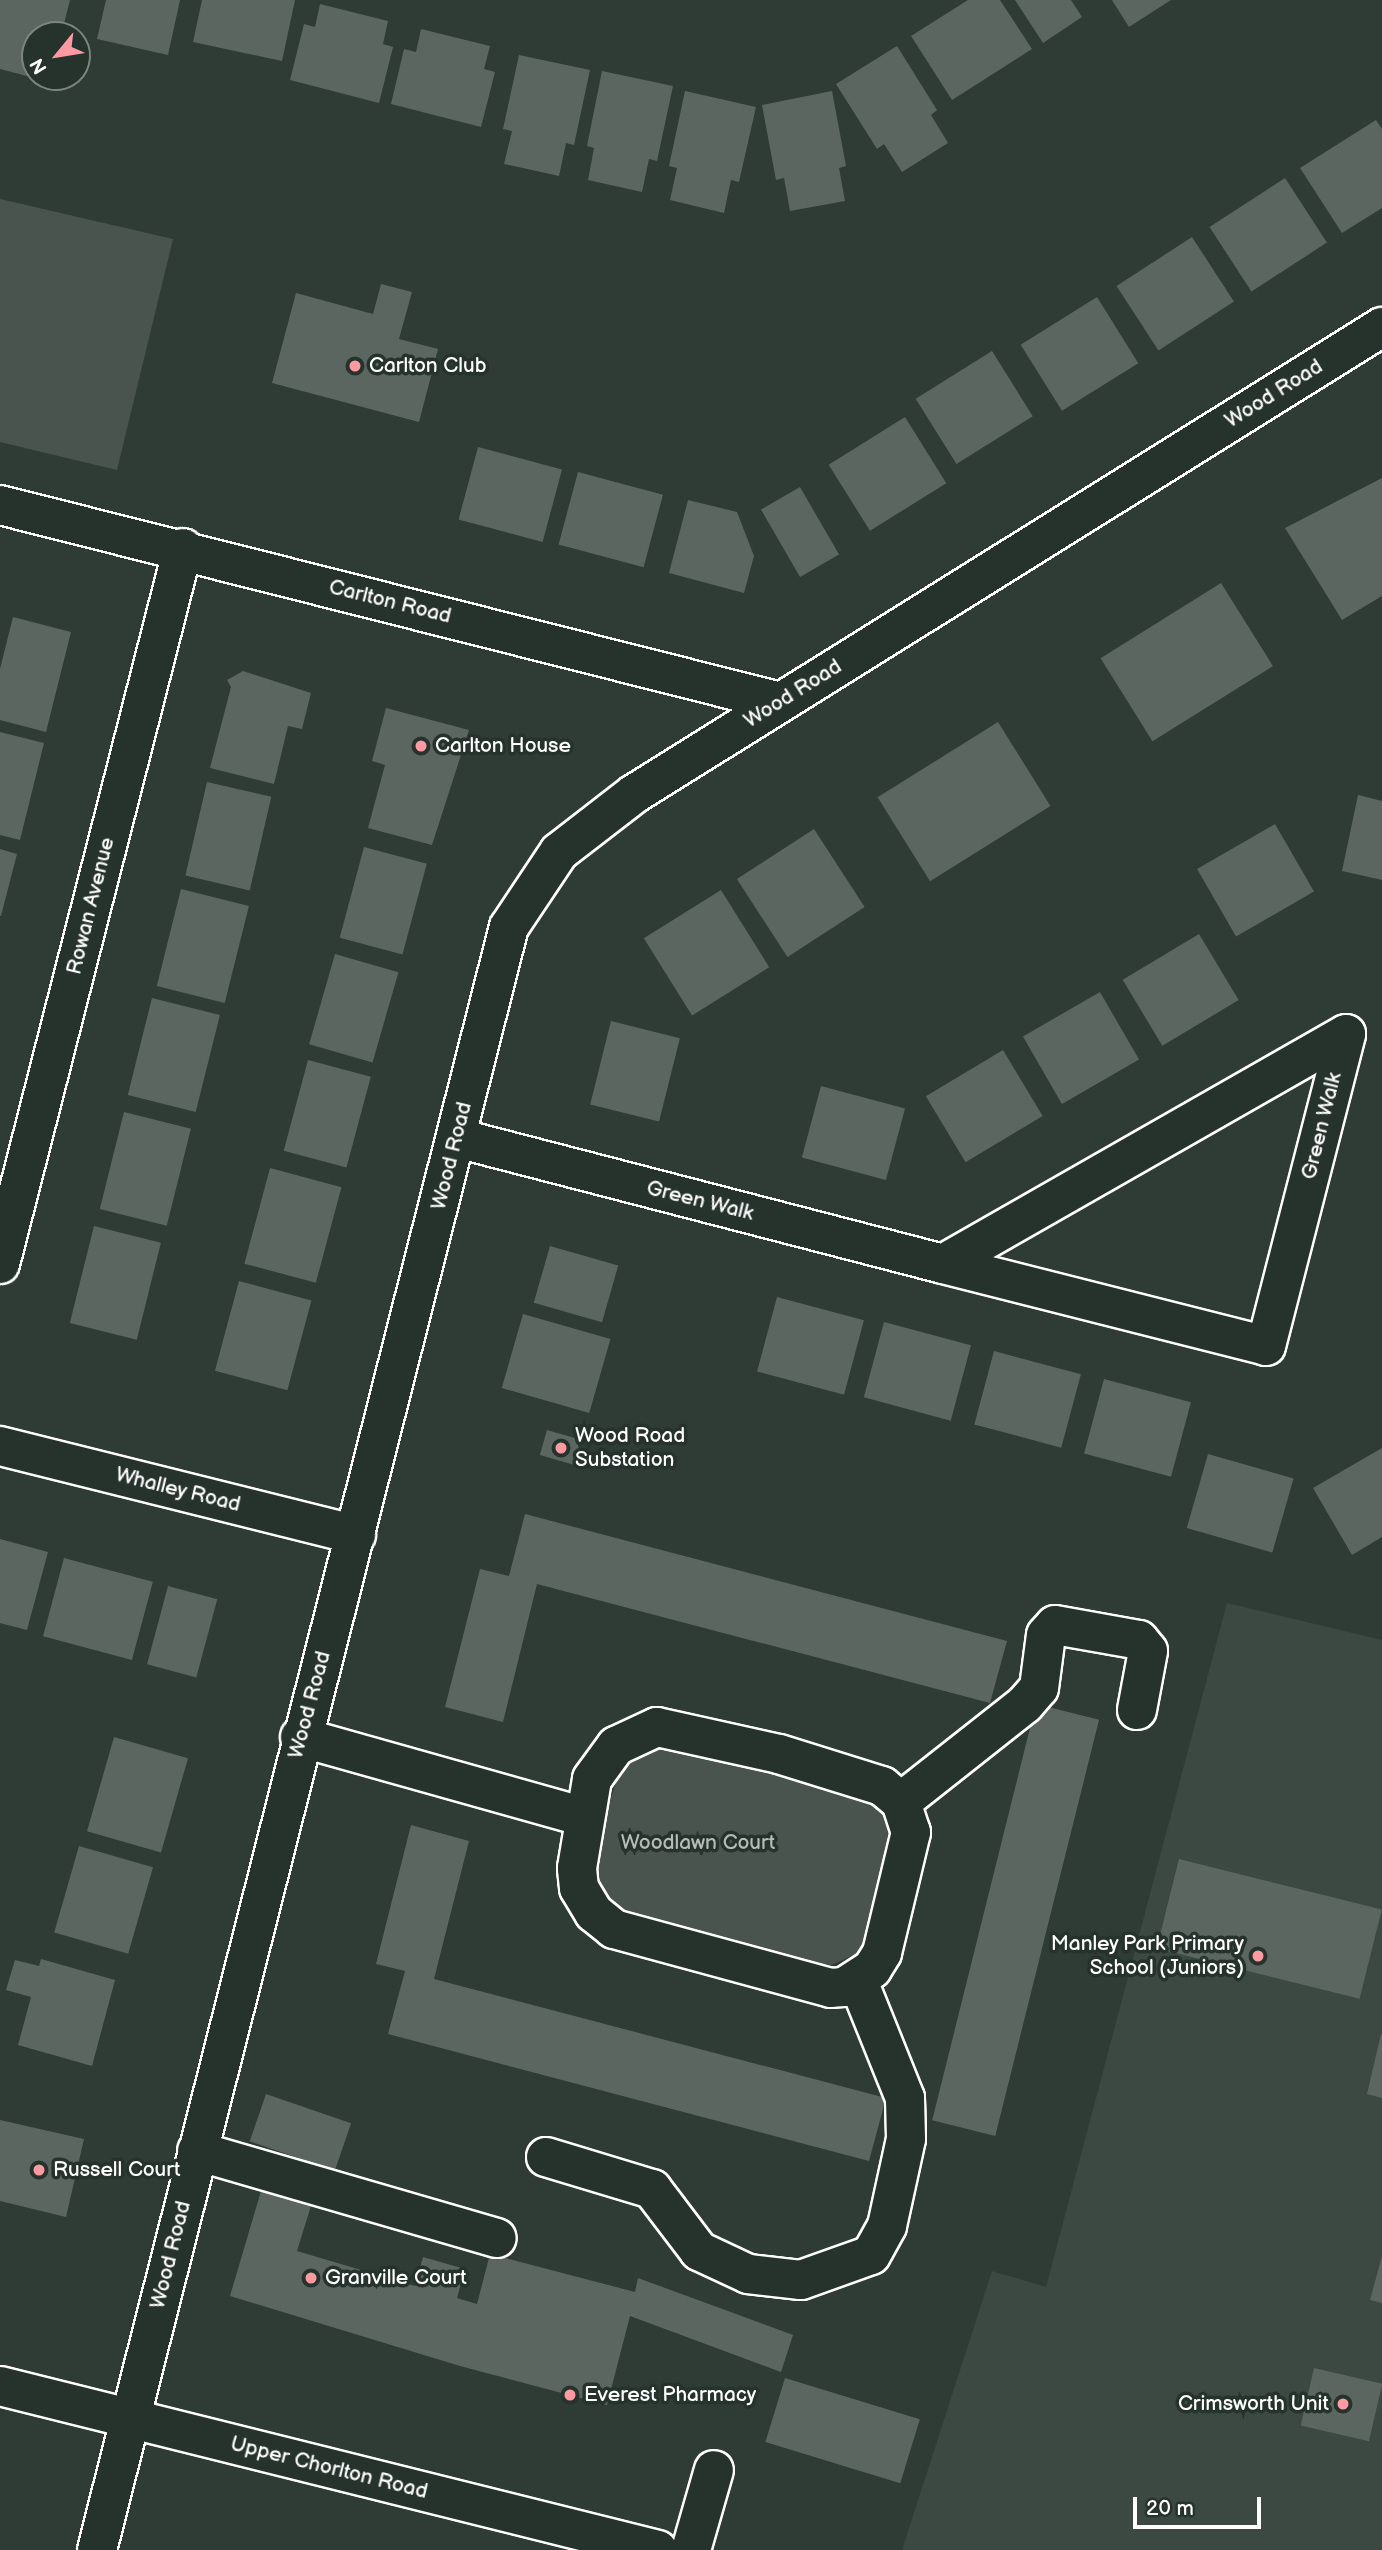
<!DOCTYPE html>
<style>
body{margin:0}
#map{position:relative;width:1382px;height:2550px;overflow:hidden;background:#2f3b35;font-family:"Balsamiq Sans",sans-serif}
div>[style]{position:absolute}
.built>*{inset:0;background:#3c4842}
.green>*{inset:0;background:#4a544f}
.building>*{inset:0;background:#5b6661;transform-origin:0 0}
.roads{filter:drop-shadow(2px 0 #fff) drop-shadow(-2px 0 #fff) drop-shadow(0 2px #fff) drop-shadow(0 -2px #fff)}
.minor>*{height:38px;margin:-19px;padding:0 19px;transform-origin:19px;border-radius:19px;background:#26332d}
.major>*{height:38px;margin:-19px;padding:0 19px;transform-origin:19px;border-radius:19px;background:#26332d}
.dots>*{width:19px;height:19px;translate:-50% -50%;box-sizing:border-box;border:4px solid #26332d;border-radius:50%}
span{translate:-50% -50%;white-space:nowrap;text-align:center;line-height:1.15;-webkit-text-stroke:7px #26332d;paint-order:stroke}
.poi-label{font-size:21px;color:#fff}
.left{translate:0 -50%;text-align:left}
.right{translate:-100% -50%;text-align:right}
.street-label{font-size:21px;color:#fff}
.park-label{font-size:21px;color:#b7bbb9}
.north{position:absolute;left:21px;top:21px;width:70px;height:70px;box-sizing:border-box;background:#26332d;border:2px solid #7d8581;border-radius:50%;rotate:240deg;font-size:19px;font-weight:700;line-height:28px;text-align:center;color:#fff}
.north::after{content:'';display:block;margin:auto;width:24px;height:32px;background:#ff9aa2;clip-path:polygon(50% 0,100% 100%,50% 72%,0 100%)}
.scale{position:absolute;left:1133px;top:2497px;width:128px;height:32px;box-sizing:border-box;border:4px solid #fff;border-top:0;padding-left:9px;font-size:21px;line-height:24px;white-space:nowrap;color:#fff;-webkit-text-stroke:5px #26332d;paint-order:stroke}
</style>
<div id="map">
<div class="built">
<i style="clip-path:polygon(1227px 1603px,1382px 1640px,1382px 2550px,902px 2550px,992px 2271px,1046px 2287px)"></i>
</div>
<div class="green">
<i style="clip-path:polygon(0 199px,173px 239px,117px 470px,0 442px)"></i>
<i style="clip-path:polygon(650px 1746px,677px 1746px,862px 1794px,876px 1805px,887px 1820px,889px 1856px,862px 1951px,832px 1965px,807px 1962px,614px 1911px,597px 1890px,599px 1837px,622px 1763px)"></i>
</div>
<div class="building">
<i style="clip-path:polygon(0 0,70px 0,61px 35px,35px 35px,35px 77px,50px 82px,0 69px)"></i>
<i style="clip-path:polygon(106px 0,180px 0,168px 55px,97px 39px)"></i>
<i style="clip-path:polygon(202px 0,295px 0,282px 61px,193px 42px)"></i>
<i style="clip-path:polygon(968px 0,1000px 0,1032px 49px,952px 100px,911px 36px)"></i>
<i style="clip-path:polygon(1015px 0,1071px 0,1082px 17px,1043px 43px)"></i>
<i style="clip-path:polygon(1112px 0,1171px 0,1129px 27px)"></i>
<i style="clip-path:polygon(320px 4px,388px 21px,383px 44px,393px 47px,379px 103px,290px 80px,304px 24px,315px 27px)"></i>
<i style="clip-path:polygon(421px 29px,490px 46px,484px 69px,495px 72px,481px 127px,391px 104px,404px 49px,416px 52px)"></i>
<i style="clip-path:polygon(897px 46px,937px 110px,931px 115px,948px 143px,902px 172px,884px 144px,877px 149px,836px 84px)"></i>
<i style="clip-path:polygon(519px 55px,590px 70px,574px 145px,566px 143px,559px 176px,504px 164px,512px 131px,503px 129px)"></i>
<i style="clip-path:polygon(602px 71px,673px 86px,657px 161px,649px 159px,642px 192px,588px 180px,594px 148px,587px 146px)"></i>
<i style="clip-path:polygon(685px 91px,756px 107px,739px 182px,731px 180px,724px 213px,670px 200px,677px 168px,669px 166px)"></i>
<i style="clip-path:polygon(832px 91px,846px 166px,839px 168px,845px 201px,790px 211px,784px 178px,776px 180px,762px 105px)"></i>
<i style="clip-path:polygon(1376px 120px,1382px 129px,1382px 208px,1342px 233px,1300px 168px)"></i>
<i style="left:1285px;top:178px;width:77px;height:90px;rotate:57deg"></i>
<i style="left:1192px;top:237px;width:77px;height:90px;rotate:57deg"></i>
<i style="clip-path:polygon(381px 284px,412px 292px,399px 339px,438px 349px,419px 422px,272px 383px,296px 293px,373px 314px)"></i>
<i style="left:1097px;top:297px;width:78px;height:90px;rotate:58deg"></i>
<i style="left:992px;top:351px;width:77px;height:90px;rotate:58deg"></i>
<i style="left:905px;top:417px;width:78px;height:90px;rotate:58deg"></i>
<i style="left:478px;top:447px;width:87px;height:75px;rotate:15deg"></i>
<i style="left:578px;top:472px;width:88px;height:75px;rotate:15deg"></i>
<i style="clip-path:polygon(1382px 478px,1382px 596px,1342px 620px,1285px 528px)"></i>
<i style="left:800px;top:487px;width:78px;height:45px;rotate:60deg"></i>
<i style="clip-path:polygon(688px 500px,737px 512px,754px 556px,744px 593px,669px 573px)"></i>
<i style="left:1221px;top:583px;width:98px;height:142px;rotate:58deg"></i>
<i style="clip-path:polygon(13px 617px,71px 632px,46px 732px,0 720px,0 669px)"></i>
<i style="clip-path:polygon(243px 671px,311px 693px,302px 729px,288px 726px,274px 784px,210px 768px,231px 687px,227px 680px)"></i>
<i style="clip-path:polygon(386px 708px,469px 730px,432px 845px,368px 828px,385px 765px,372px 761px)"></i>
<i style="left:998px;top:722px;width:99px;height:142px;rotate:58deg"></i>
<i style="clip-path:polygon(0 732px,44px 743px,20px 840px,0 835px)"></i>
<i style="left:207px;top:782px;width:66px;height:96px;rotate:13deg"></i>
<i style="clip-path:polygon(1358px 795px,1382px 801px,1382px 880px,1342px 871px)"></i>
<i style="left:1275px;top:824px;width:78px;height:90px;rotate:60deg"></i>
<i style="left:814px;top:829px;width:93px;height:92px;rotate:57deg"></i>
<i style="left:364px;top:847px;width:65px;height:94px;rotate:15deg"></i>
<i style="clip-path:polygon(0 849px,17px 854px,1px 916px,0 916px)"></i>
<i style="left:181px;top:889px;width:70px;height:100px;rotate:14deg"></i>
<i style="left:721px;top:890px;width:91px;height:91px;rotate:58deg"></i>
<i style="left:1199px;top:934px;width:77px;height:89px;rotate:59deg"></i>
<i style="left:335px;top:954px;width:66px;height:94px;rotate:16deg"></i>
<i style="left:1100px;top:992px;width:78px;height:89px;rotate:60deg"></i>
<i style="left:152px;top:998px;width:70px;height:100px;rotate:14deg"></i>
<i style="left:611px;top:1021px;width:71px;height:86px;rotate:14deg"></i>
<i style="left:1003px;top:1050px;width:77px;height:90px;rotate:59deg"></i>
<i style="left:308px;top:1060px;width:65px;height:94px;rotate:15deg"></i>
<i style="left:821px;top:1086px;width:87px;height:74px;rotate:15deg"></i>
<i style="left:124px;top:1112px;width:69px;height:100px;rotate:14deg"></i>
<i style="left:270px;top:1168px;width:74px;height:99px;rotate:15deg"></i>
<i style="left:94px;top:1226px;width:69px;height:100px;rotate:14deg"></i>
<i style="left:550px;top:1246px;width:71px;height:59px;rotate:16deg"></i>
<i style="left:239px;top:1281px;width:75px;height:93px;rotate:15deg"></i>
<i style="left:777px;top:1297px;width:90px;height:77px;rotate:15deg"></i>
<i style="left:523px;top:1314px;width:91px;height:77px;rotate:16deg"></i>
<i style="left:884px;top:1322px;width:90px;height:78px;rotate:15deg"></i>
<i style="left:994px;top:1351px;width:90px;height:76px;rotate:15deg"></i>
<i style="left:1104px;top:1379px;width:90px;height:77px;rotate:15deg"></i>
<i style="left:547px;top:1430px;width:37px;height:26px;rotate:16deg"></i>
<i style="clip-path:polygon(1382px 1448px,1382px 1537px,1352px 1555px,1313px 1488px)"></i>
<i style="left:1208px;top:1454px;width:89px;height:77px;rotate:16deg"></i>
<i style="clip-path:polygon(525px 1514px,1007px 1641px,990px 1703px,537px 1584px,503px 1722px,445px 1707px,480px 1569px,509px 1576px)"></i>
<i style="clip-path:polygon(0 1539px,48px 1552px,27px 1630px,0 1623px)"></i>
<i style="left:64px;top:1558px;width:92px;height:81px;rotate:15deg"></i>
<i style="left:168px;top:1586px;width:51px;height:81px;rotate:15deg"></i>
<i style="left:1036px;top:1704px;width:65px;height:429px;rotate:14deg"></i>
<i style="left:114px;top:1737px;width:77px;height:98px;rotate:16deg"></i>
<i style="clip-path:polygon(411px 1825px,469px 1841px,434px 1979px,886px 2098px,869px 2161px,388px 2034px,405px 1971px,376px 1964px)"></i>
<i style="left:79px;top:1846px;width:77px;height:90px;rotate:16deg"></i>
<i style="left:1179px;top:1859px;width:209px;height:92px;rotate:14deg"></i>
<i style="clip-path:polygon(41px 1959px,115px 1980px,92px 2066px,18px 2045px,31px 1997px,6px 1990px,15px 1960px,39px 1966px)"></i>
<i style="clip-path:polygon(1381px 2034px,1382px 2035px,1382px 2098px,1367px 2094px)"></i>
<i style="left:266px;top:2094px;width:90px;height:50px;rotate:19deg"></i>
<i style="clip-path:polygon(0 2120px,84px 2139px,66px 2217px,0 2201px)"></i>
<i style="clip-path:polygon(264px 2181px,314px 2196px,297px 2251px,415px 2286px,423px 2257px,465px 2269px,457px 2298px,477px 2304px,490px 2254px,635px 2292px,638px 2278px,793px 2335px,781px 2372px,630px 2316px,607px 2405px,460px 2366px,230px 2296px)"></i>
<i style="clip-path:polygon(1382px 2256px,1382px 2303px,1370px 2300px)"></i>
<i style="left:1314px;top:2368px;width:70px;height:59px;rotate:13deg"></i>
<i style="left:785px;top:2378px;width:141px;height:67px;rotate:17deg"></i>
</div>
<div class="roads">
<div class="minor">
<i style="left:0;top:505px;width:804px;rotate:14.17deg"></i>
<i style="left:457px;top:1138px;width:502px;rotate:14.53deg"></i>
<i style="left:943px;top:1264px;width:333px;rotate:14.2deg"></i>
<i style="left:1266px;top:1346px;width:322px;rotate:-75.6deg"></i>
<i style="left:1346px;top:1034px;width:464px;rotate:150.3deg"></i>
<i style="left:0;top:1264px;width:739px;rotate:-75.66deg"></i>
<i style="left:0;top:1446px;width:367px;rotate:14deg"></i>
<i style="left:657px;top:1727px;width:125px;rotate:12.5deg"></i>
<i style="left:779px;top:1754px;width:108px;rotate:17.3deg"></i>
<i style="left:882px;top:1786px;width:25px;rotate:40deg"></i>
<i style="left:901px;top:1802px;width:32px;rotate:72deg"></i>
<i style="left:911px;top:1832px;width:124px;rotate:103.5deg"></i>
<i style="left:882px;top:1953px;width:19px;rotate:122deg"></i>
<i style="left:872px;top:1969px;width:33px;rotate:147deg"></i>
<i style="left:844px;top:1987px;width:13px;rotate:176deg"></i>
<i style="left:831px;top:1988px;width:225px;rotate:-164.8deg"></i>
<i style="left:614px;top:1929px;width:26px;rotate:-141deg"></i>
<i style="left:594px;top:1913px;width:29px;rotate:-121deg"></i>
<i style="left:579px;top:1888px;width:20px;rotate:-96deg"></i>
<i style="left:577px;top:1868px;width:90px;rotate:-80.4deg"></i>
<i style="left:592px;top:1779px;width:41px;rotate:-54deg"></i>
<i style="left:616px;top:1746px;width:45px;rotate:-24.9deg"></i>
<i style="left:300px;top:1737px;width:295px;rotate:15.7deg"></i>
<i style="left:901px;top:1802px;width:158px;rotate:-38.3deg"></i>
<i style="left:1025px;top:1704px;width:21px;rotate:-49deg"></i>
<i style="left:1039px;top:1688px;width:53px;rotate:-82.5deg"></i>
<i style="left:1046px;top:1635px;width:13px;rotate:-48deg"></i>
<i style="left:1055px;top:1625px;width:85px;rotate:10.1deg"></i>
<i style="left:1139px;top:1640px;width:14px;rotate:51deg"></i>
<i style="left:1148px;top:1651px;width:60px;rotate:100.6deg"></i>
<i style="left:197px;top:2151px;width:312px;rotate:16.2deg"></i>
<i style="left:546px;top:2157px;width:111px;rotate:16.8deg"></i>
<i style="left:652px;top:2189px;width:78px;rotate:52.8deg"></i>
<i style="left:699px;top:2251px;width:54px;rotate:25.1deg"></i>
<i style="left:748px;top:2274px;width:53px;rotate:6.5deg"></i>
<i style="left:801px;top:2280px;width:74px;rotate:-19.7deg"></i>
<i style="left:871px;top:2255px;width:33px;rotate:-61deg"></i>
<i style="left:887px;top:2226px;width:89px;rotate:-77.7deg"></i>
<i style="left:906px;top:2139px;width:41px;rotate:-91.4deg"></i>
<i style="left:905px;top:2098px;width:126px;rotate:-111.9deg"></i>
<i style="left:97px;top:2550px;width:1674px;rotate:-75.76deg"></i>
<i style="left:509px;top:927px;width:90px;rotate:-56.3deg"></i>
<i style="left:559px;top:852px;width:95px;rotate:-37.7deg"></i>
<i style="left:634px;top:794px;width:882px;rotate:-31.98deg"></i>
<i style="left:691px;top:2550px;width:83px;rotate:-74deg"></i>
</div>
<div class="major">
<i style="left:0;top:2386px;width:678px;rotate:14deg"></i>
</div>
</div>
<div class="dots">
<i style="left:355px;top:366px;background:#ff9aa2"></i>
<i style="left:421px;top:746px;background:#ff9aa2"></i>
<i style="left:561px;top:1448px;background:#ff9aa2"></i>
<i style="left:1258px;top:1956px;background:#ff9aa2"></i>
<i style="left:39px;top:2170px;background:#ff9aa2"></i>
<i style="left:311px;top:2278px;background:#ff9aa2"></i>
<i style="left:570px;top:2395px;background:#ff9aa2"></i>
<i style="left:1343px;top:2404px;background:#ff9aa2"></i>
</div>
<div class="poi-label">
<span class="left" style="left:369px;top:366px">Carlton Club</span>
<span class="left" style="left:435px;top:746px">Carlton House</span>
<span class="left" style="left:575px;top:1448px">Wood Road<br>Substation</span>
<span class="right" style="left:1244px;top:1956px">Manley Park Primary<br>School (Juniors)</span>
<span class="left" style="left:53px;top:2170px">Russell Court</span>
<span class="left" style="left:325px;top:2278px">Granville Court</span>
<span class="left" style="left:584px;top:2395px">Everest Pharmacy</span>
<span class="right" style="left:1329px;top:2404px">Crimsworth Unit</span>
</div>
<div class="street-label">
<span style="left:1274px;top:394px;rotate:-32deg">Wood Road</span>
<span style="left:390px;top:602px;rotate:14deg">Carlton Road</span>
<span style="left:793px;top:694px;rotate:-32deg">Wood Road</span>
<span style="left:91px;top:906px;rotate:-76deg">Rowan Avenue</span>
<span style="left:1322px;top:1126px;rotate:-76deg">Green Walk</span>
<span style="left:452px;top:1156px;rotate:-76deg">Wood Road</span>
<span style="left:700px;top:1201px;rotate:14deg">Green Walk</span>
<span style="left:178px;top:1490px;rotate:14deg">Whalley Road</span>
<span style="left:310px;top:1705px;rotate:-75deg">Wood Road</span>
<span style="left:171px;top:2255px;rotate:-76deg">Wood Road</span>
<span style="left:329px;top:2468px;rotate:14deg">Upper Chorlton Road</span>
</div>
<div class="park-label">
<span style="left:698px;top:1843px">Woodlawn Court</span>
</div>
<div class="north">N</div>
<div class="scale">20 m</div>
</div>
